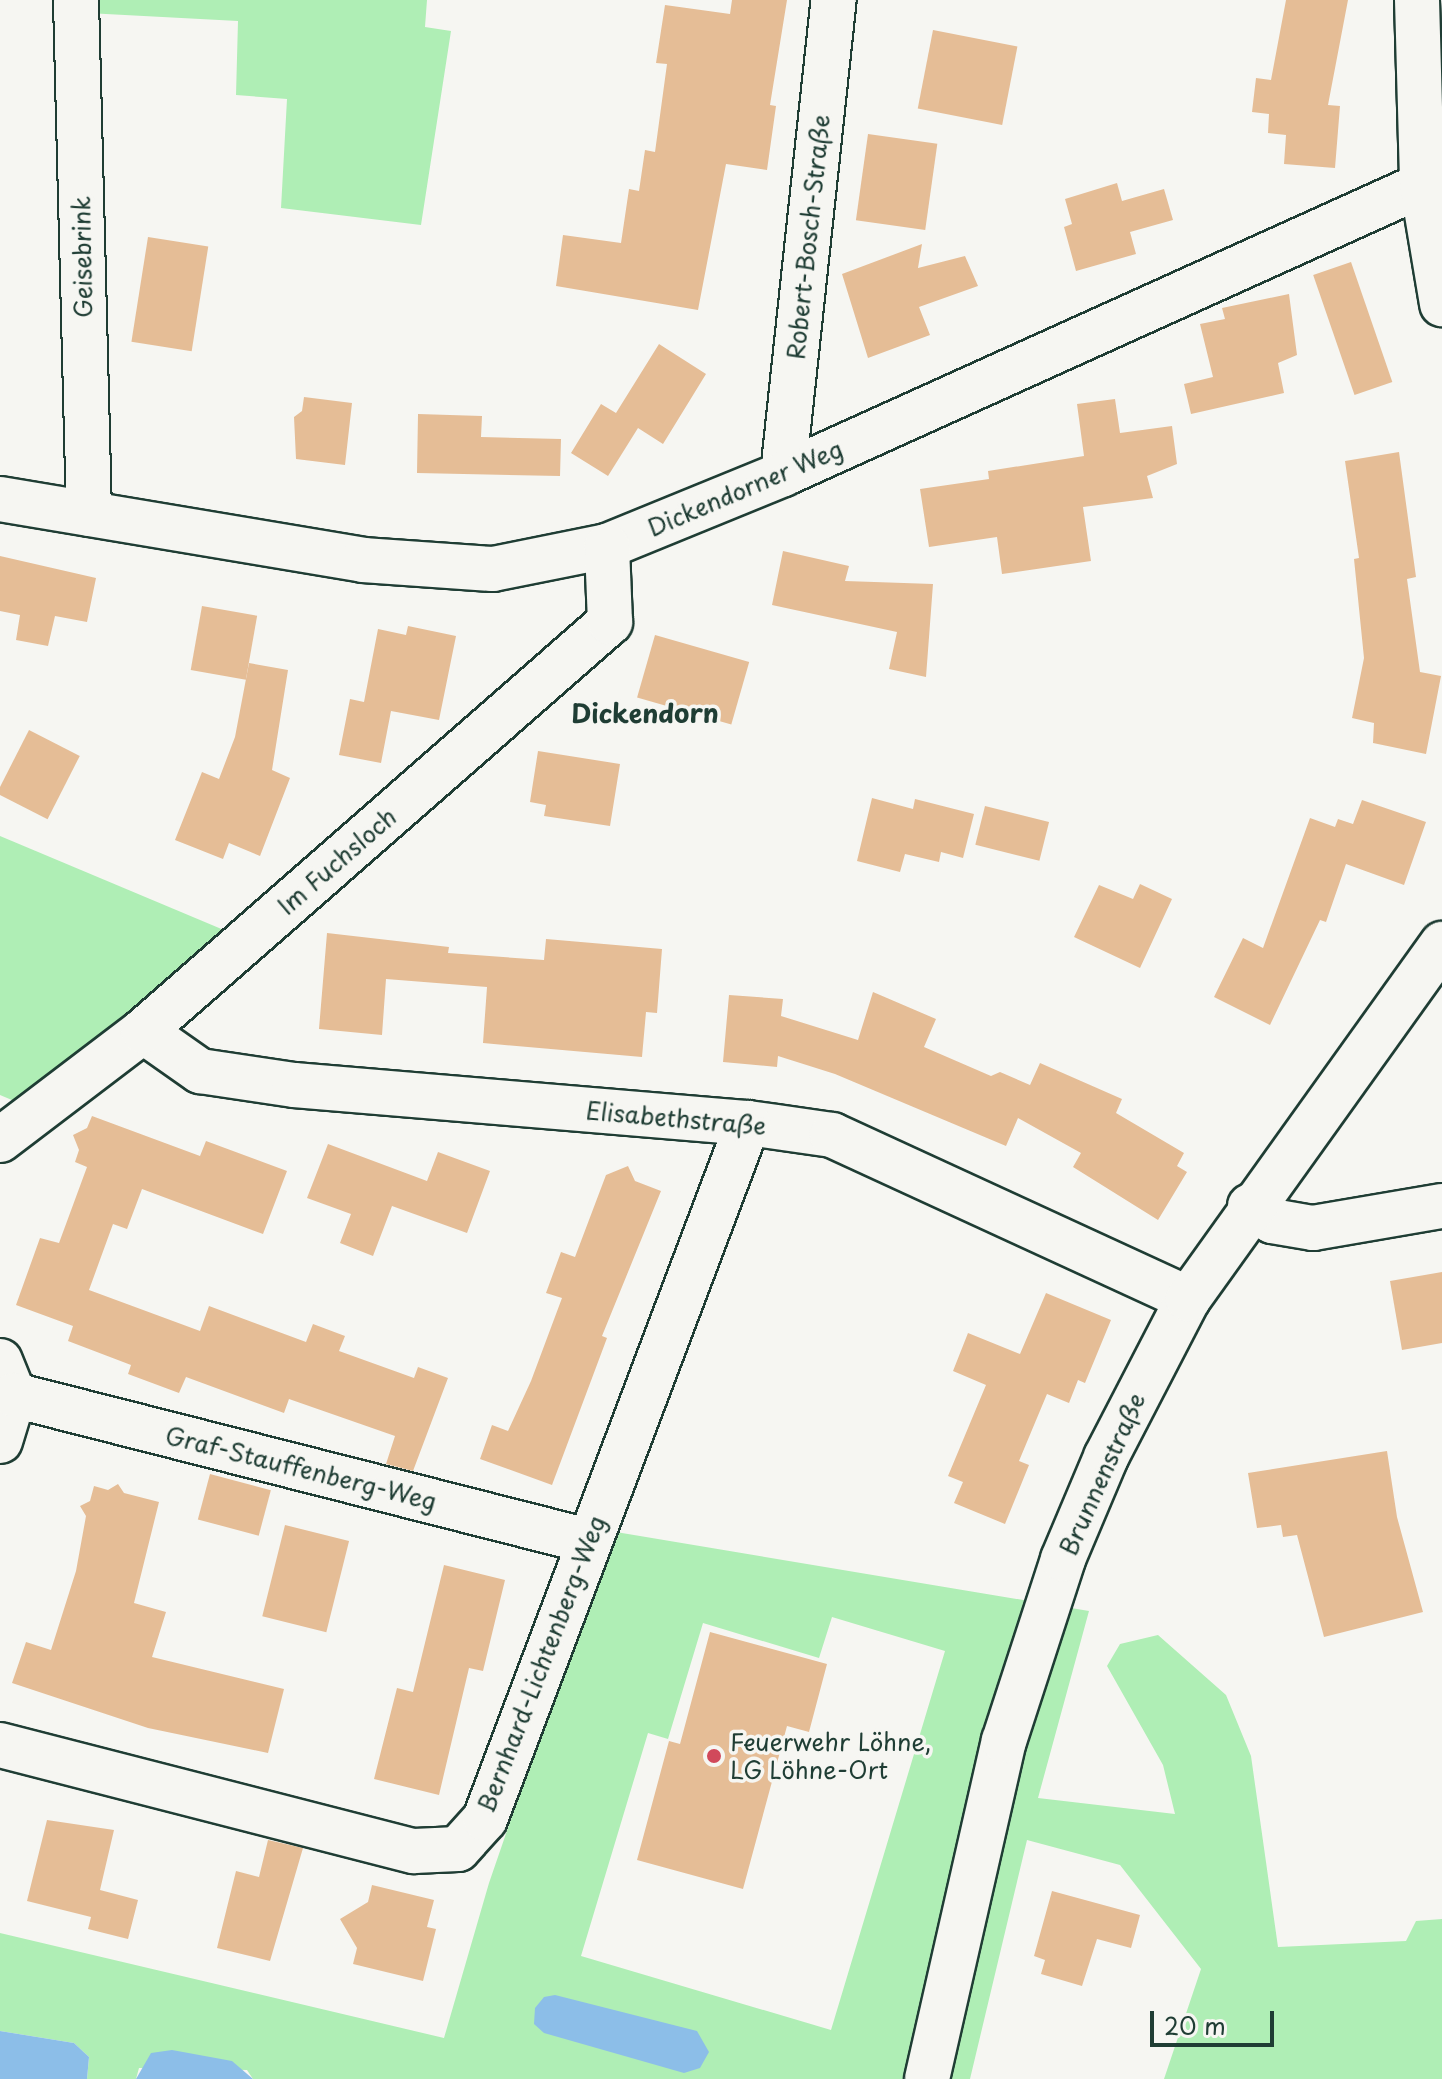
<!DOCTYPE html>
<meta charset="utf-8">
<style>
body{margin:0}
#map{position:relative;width:1442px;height:2079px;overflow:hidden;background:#f6f6f2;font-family:"Playpen Sans",sans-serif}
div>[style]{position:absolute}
.green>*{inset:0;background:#afeeb5}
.water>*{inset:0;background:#8cbee8}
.building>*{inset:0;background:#e5bd96;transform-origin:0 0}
.roads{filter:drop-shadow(2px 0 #1f3d34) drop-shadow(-2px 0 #1f3d34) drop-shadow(0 2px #1f3d34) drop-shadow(0 -2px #1f3d34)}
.street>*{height:44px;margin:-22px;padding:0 22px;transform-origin:22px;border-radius:22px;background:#f6f6f2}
.secondary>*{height:44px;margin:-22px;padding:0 22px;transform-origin:22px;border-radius:22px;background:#f6f6f2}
.dots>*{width:22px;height:22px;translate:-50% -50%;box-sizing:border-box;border:4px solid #f6f6f2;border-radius:50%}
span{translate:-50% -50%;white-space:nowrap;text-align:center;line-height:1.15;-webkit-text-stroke:7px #f6f6f2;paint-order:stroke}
.street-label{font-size:24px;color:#1f3d34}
.poi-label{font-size:24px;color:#1f3d34}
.left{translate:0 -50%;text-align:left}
.neighbourhood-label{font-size:26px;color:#1f3d34;font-weight:700}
.scale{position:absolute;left:1150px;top:2011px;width:124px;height:36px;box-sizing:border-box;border:4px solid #1f3d34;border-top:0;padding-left:10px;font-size:24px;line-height:28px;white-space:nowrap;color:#1f3d34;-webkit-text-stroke:6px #f6f6f2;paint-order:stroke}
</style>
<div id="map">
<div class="green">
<i style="clip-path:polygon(88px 0,427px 0,425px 27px,451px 31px,421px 225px,281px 208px,287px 99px,236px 95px,238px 21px,87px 13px)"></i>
<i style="clip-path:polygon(0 836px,231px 933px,19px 1103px,0 1095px)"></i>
<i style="clip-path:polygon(evenodd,610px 1531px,1089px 1611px,1038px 1798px,1175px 1814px,1163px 1765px,1107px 1666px,1120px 1644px,1158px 1635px,1226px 1695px,1251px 1756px,1278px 1947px,1406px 1941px,1416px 1921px,1442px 1919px,1442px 2079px,1164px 2079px,1201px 1969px,1120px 1865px,1027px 1840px,970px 2079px,253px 2079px,247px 2070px,139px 2068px,136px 2079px,87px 2079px,89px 2057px,74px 2043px,0 2031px,0 1933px,444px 2038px,489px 1883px,610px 1531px,832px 1617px,945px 1651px,831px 2030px,581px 1956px,648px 1733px,668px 1739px,703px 1623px,819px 1658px,832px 1617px)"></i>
</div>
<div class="water">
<i style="clip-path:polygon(555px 1995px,697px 2031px,709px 2052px,700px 2068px,684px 2073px,544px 2033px,534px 2024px,535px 2008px,544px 1997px)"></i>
<i style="clip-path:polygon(0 2031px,74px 2043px,89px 2057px,87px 2079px,0 2079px)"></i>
<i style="clip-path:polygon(172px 2050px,232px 2061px,253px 2079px,136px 2079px,151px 2053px)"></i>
</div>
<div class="building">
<i style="clip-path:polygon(732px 0,787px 0,770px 105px,776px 106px,767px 170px,726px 164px,698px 310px,556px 286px,563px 235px,621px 243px,629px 189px,639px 191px,645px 150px,655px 152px,667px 64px,656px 63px,665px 5px,730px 14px)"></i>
<i style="clip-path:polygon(1286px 0,1348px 0,1328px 105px,1340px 106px,1335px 168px,1284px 164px,1286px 135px,1268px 133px,1269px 114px,1252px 112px,1256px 78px,1271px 80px)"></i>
<i style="left:933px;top:30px;width:86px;height:80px;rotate:11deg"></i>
<i style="left:868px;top:134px;width:70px;height:87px;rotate:8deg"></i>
<i style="clip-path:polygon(1117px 183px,1122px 201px,1164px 189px,1173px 220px,1130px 232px,1136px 254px,1076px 271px,1064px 227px,1072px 224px,1065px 199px)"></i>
<i style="left:148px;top:237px;width:61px;height:106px;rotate:9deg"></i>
<i style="clip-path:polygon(922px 244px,918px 268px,965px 256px,978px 286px,919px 307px,930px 335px,868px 358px,842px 274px)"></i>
<i style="left:1351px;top:262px;width:127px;height:40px;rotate:71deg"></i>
<i style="clip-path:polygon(1289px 294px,1297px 355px,1278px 363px,1284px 393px,1191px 414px,1184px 384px,1213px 377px,1200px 324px,1225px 319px,1222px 308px)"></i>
<i style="clip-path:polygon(659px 344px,706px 374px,663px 444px,638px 428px,608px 476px,571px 453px,601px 404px,616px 413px)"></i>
<i style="clip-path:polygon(304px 397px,352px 403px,345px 465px,296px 459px,294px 417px,302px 411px)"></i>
<i style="clip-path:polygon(1115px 399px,1120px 433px,1172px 426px,1177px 464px,1147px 476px,1153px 498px,1083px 507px,1091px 561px,1002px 574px,997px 537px,929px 547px,920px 489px,989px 479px,988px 471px,1084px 456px,1077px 404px)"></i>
<i style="clip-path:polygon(418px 414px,482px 416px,481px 437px,561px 439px,560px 476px,417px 473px)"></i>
<i style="clip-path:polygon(1399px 452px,1416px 577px,1407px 579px,1420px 672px,1441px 676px,1426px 754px,1373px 743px,1374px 723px,1352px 718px,1364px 658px,1354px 559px,1359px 558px,1345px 461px)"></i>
<i style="clip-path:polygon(783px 551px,849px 566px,845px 581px,933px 584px,926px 677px,889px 669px,897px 632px,772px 605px)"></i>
<i style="clip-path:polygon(0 556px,96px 578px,87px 622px,55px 616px,48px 646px,16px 640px,20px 615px,0 611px)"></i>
<i style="left:202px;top:606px;width:56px;height:65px;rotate:10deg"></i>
<i style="clip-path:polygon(408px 626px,456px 636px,439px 720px,391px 711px,381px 763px,339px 755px,350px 699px,364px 702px,378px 629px,406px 635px)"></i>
<i style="left:655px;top:635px;width:98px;height:65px;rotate:16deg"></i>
<i style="clip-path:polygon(249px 663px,288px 670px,272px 770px,290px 778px,260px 856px,229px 843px,223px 859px,175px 840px,202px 772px,219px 779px,235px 737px)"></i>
<i style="left:29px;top:730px;width:57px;height:71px;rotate:27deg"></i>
<i style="clip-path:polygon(538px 751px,620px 764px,610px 826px,544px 816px,546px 805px,530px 802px)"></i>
<i style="clip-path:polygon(872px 798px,913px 809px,915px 799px,974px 814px,963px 858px,941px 852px,939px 862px,905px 854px,900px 872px,857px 861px)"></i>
<i style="clip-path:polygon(1362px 800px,1426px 822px,1404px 885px,1346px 864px,1326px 922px,1320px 920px,1270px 1025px,1214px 997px,1243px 938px,1263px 948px,1310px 818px,1335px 827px,1338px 819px,1353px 824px)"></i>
<i style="left:985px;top:806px;width:66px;height:40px;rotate:14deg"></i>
<i style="clip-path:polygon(1140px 884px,1172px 899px,1140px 968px,1074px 937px,1099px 885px,1133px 899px)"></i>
<i style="clip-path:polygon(327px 933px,449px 947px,448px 953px,544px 960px,546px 939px,662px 949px,657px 1013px,646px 1012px,642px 1057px,483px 1043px,487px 987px,386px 979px,382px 1035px,319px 1029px)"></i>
<i style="clip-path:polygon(873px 992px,936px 1019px,924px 1047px,991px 1076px,1000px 1072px,1030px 1085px,1040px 1063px,1122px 1099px,1116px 1113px,1184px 1153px,1177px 1166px,1187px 1172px,1158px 1220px,1073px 1167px,1081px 1153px,1018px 1118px,1006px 1146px,835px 1074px,778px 1056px,777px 1067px,723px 1062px,729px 995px,783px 999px,781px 1016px,858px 1040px)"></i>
<i style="clip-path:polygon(92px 1116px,200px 1156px,206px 1141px,287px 1171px,263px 1234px,142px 1189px,127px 1229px,113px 1224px,89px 1290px,200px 1331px,209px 1306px,306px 1342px,313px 1324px,345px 1336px,339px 1351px,414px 1378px,418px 1367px,448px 1378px,413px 1471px,386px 1464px,395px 1436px,289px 1399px,284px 1413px,186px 1377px,179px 1393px,128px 1374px,131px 1365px,68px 1341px,73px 1326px,16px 1305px,40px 1238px,59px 1243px,87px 1167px,75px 1162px,79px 1150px,73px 1135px,87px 1128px)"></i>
<i style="clip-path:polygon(328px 1144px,427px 1181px,438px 1152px,490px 1171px,467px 1233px,392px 1206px,373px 1256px,340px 1243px,351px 1214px,307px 1198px)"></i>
<i style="clip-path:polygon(628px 1166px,635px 1181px,661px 1191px,602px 1336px,607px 1338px,552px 1485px,480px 1459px,492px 1425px,508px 1431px,531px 1381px,562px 1298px,546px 1293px,561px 1252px,575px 1257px,606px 1175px)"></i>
<i style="clip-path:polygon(1442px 1272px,1442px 1343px,1402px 1350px,1390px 1281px)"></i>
<i style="clip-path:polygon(1046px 1293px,1111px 1320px,1085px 1383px,1078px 1380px,1069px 1403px,1047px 1394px,1019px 1461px,1029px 1465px,1005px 1524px,954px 1503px,963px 1482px,948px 1476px,986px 1385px,953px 1371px,968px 1333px,1020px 1354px)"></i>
<i style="clip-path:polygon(1387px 1451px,1397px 1517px,1423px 1612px,1324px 1637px,1297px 1535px,1283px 1537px,1281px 1525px,1257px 1528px,1248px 1473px)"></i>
<i style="left:210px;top:1474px;width:63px;height:47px;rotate:15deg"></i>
<i style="clip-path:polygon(118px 1484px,124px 1493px,159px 1502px,134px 1603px,166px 1612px,152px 1657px,284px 1689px,268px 1753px,148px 1728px,12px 1683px,26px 1642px,51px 1650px,76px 1571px,86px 1516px,80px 1506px,90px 1501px,94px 1486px,108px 1490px)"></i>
<i style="left:285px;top:1525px;width:66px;height:94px;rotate:14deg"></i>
<i style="clip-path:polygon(444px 1565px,505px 1580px,483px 1671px,469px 1668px,439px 1795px,374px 1779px,397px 1688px,413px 1692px)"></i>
<i style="clip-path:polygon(710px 1632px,827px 1664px,809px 1732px,787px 1726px,743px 1889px,637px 1860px,669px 1741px,680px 1744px)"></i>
<i style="clip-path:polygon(47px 1820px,114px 1830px,100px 1890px,138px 1900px,128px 1939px,88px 1929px,91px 1917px,27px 1901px)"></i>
<i style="clip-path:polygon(268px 1840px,303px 1848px,270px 1961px,217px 1948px,236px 1871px,259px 1877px)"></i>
<i style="clip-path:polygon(372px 1885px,434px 1900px,427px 1927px,436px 1929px,423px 1981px,353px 1964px,357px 1948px,340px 1919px,368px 1902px)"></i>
<i style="clip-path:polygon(1052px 1891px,1140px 1915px,1131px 1948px,1097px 1939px,1082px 1986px,1041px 1974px,1045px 1960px,1034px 1956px)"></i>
</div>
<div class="roads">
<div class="street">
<i style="left:76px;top:0;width:514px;rotate:88.55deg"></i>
<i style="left:783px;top:474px;width:477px;rotate:-83.9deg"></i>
<i style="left:0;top:499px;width:368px;rotate:9.5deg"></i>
<i style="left:363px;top:560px;width:130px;rotate:4deg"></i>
<i style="left:493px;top:569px;width:116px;rotate:-11.4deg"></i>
<i style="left:607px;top:546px;width:190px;rotate:-22.2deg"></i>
<i style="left:783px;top:474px;width:723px;rotate:-24.33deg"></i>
<i style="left:143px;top:1031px;width:70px;rotate:35.1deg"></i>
<i style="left:200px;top:1071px;width:95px;rotate:8.5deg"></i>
<i style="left:294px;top:1085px;width:456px;rotate:4.8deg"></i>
<i style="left:748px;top:1123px;width:85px;rotate:8.1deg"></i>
<i style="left:832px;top:1135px;width:392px;rotate:24.7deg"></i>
<i style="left:0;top:1140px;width:180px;rotate:-37.3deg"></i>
<i style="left:143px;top:1031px;width:621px;rotate:-41.21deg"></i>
<i style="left:610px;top:622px;width:76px;rotate:-92.3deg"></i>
<i style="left:1250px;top:1206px;width:27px;rotate:34deg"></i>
<i style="left:1272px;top:1221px;width:42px;rotate:9.7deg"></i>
<i style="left:1313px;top:1228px;width:131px;rotate:-9.7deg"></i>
<i style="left:0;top:1361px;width:37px;rotate:68deg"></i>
<i style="left:14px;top:1395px;width:48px;rotate:106.9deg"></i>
<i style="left:14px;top:1395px;width:592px;rotate:14.27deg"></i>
<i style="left:0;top:1745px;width:427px;rotate:14.4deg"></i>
<i style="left:414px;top:1851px;width:44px;rotate:-2.6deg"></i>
<i style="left:458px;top:1849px;width:40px;rotate:-48deg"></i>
<i style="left:485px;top:1819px;width:744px;rotate:-69.3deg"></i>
</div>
<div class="secondary">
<i style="left:1417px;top:0;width:184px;rotate:88.4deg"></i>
<i style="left:1422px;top:184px;width:122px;rotate:80.5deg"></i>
<i style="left:927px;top:2079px;width:347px;rotate:-77.2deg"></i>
<i style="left:1004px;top:1741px;width:191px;rotate:-72deg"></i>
<i style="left:1063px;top:1559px;width:111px;rotate:-67.1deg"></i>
<i style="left:1106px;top:1457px;width:178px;rotate:-62.6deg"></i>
<i style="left:1188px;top:1299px;width:437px;rotate:-54.4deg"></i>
</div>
</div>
<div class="dots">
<i style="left:714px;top:1756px;background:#d1495b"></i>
</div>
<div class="street-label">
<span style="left:808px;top:237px;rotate:-84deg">Robert-Bosch-Straße</span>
<span style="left:82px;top:257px;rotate:-91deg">Geisebrink</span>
<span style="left:745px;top:488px;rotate:-23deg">Dickendorner Weg</span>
<span style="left:337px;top:861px;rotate:-41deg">Im Fuchsloch</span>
<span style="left:676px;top:1118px;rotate:5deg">Elisabethstraße</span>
<span style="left:301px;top:1468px;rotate:14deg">Graf-Stauffenberg-Weg</span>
<span style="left:1102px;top:1474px;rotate:-66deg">Brunnenstraße</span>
<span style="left:541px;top:1664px;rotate:-69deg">Bernhard-Lichtenberg-Weg</span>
</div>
<div class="poi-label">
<span class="left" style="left:730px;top:1756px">Feuerwehr Löhne,<br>LG Löhne-Ort</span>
</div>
<div class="neighbourhood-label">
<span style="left:645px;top:713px">Dickendorn</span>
</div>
<div class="scale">20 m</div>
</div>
